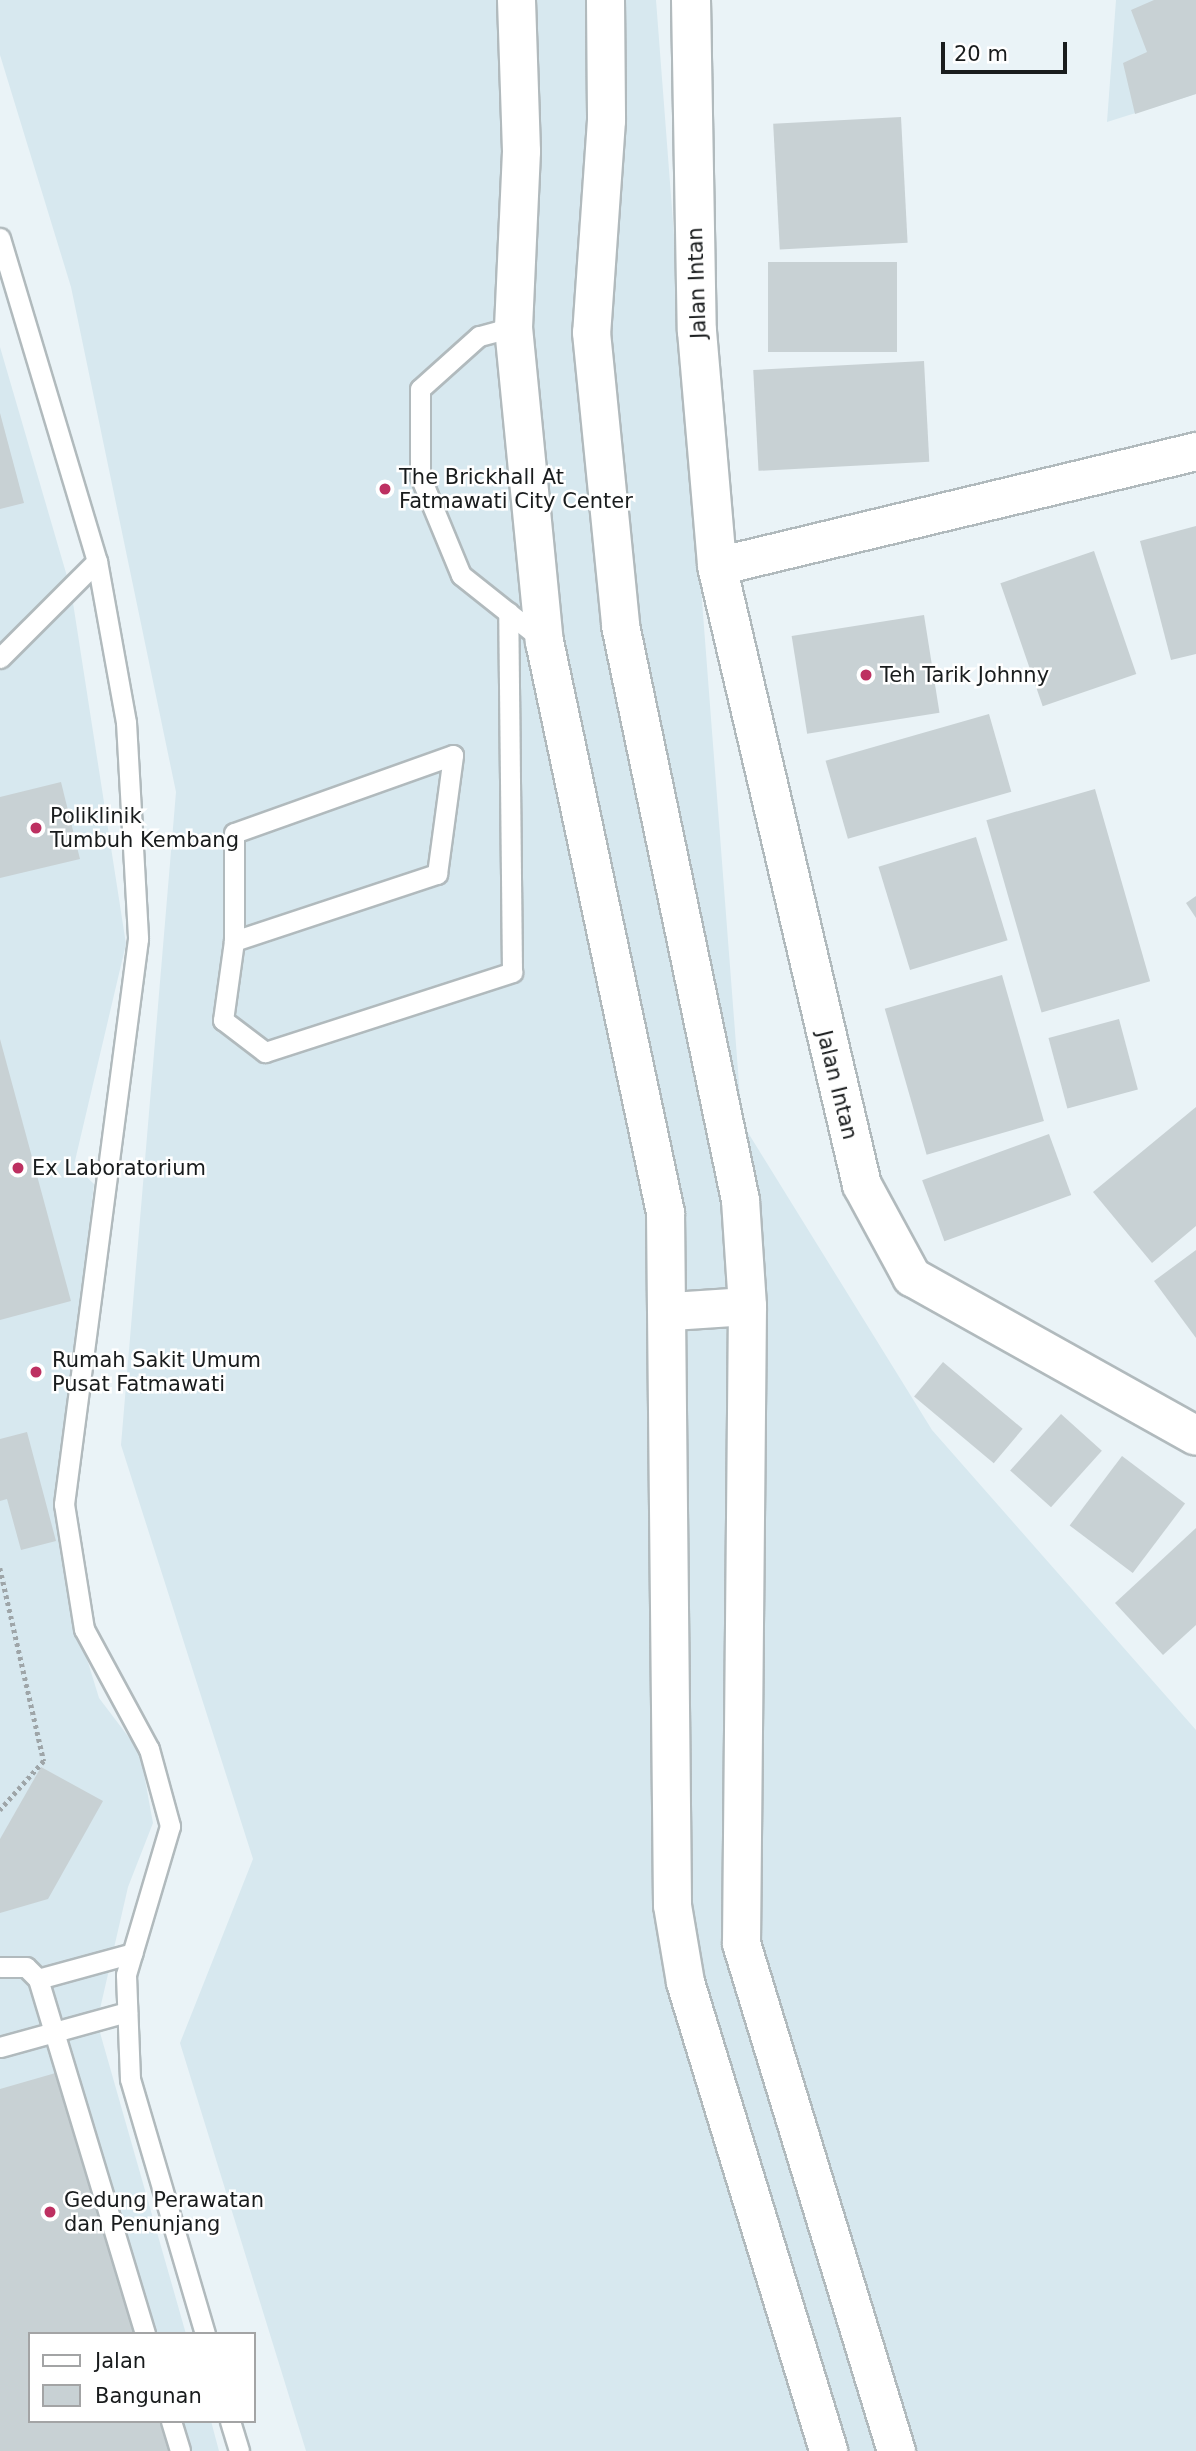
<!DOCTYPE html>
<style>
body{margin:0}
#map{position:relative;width:1196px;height:2451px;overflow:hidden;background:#eaf3f7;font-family:"DejaVu Sans",sans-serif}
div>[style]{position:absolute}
.built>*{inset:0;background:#d7e8ef}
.building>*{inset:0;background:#c8d1d4;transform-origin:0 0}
.path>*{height:4.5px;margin-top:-2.25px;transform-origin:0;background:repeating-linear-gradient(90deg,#9ea5a8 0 3.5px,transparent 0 7px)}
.roads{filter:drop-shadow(2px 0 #b1babd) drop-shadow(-2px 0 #b1babd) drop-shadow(0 2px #b1babd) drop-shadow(0 -2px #b1babd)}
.lane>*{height:19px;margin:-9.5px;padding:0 9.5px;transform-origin:9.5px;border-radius:9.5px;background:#fff}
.street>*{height:37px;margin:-18.5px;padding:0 18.5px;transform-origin:18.5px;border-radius:18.5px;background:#fff}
.secondary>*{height:38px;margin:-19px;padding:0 19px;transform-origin:19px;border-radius:19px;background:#fff}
.dots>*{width:19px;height:19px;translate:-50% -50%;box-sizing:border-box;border:4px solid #fff;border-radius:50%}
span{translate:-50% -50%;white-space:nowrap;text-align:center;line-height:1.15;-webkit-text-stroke:5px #fff;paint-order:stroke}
.street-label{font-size:21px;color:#191c1d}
.poi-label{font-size:21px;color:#191c1d}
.left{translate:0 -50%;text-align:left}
.legend{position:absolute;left:28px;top:2332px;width:228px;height:91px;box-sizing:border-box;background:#fff;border:2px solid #a3a4a5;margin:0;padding:9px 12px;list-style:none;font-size:21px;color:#191c1d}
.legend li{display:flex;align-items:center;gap:14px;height:35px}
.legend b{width:35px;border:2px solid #a3a4a5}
.scale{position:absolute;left:941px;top:42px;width:126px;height:32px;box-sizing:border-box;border:4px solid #191c1d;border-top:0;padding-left:9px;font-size:21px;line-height:24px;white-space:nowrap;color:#191c1d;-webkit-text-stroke:5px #fff;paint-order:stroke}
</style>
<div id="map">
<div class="built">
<i style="clip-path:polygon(0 0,656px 0,742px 1123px,932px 1430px,1196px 1730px,1196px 2451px,306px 2451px,180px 2043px,253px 1859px,121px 1445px,176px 792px,71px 287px,0 55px)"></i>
<i style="clip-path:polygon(1116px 0,1196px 0,1196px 94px,1107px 122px)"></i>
<i style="clip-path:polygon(0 347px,71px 590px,126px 944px,74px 1165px,94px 1184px,60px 1485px,68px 1597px,99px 1698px,140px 1752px,153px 1823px,128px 1887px,97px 2022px,186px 2334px,30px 2334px,30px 2421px,211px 2421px,219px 2451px,0 2451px)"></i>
</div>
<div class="building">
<i style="clip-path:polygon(1154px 0,1196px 0,1196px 94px,1135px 114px,1123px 63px,1147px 52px,1131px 10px)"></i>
<i style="left:901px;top:117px;width:126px;height:128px;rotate:87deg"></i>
<i style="left:768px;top:262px;width:129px;height:90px"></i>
<i style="left:924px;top:361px;width:101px;height:171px;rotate:87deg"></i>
<i style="clip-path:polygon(0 413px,24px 503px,0 509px)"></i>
<i style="clip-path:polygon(1196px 526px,1196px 654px,1171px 660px,1140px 541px)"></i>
<i style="left:1094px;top:551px;width:130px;height:99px;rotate:71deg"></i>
<i style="left:924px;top:615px;width:99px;height:134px;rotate:81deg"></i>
<i style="left:989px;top:714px;width:81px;height:170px;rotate:74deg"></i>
<i style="clip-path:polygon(61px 782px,80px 859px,0 878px,0 797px)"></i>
<i style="left:1095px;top:789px;width:200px;height:113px;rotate:74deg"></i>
<i style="left:976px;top:837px;width:108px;height:102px;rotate:73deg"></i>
<i style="clip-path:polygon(1196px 896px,1196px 918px,1186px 903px)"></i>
<i style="left:1002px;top:975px;width:152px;height:122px;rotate:74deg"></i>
<i style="left:1119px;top:1019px;width:73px;height:73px;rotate:75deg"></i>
<i style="clip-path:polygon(0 1039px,71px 1301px,0 1320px)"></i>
<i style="clip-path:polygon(1196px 1107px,1196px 1226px,1152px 1263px,1093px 1192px)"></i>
<i style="left:1049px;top:1134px;width:65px;height:135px;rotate:70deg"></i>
<i style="clip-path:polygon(1196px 1250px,1196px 1338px,1154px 1281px)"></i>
<i style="left:943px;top:1362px;width:104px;height:45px;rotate:40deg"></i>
<i style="left:1061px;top:1414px;width:55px;height:76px;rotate:42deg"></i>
<i style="clip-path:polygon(27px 1432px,56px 1541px,21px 1550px,7px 1499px,0 1501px,0 1439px)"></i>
<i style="left:1122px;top:1456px;width:79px;height:87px;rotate:37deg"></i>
<i style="clip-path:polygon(1196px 1528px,1196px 1625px,1163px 1655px,1115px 1603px)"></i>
<i style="clip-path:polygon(41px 1767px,103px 1801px,48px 1899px,0 1913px,0 1839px)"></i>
<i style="clip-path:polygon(59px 2072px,138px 2334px,30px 2334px,30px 2421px,164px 2421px,173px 2451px,0 2451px,0 2089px)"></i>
</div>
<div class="path">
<i style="left:0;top:1568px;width:198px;rotate:77.2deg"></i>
<i style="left:44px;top:1761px;width:66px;rotate:131.9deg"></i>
</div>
<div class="roads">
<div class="lane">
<i style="left:0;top:238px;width:337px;rotate:73.3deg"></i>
<i style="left:97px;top:561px;width:164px;rotate:79.8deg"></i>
<i style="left:126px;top:722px;width:217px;rotate:86.8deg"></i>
<i style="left:138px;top:939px;width:570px;rotate:97.46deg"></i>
<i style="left:64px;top:1504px;width:127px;rotate:80.9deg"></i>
<i style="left:84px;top:1629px;width:136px;rotate:61.6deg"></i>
<i style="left:149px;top:1749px;width:80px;rotate:74.7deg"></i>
<i style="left:170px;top:1826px;width:155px;rotate:106.5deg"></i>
<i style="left:126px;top:1975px;width:104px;rotate:87.8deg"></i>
<i style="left:130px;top:2079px;width:266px;rotate:73.6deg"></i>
<i style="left:513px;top:327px;width:35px;rotate:165deg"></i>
<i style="left:479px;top:336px;width:79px;rotate:138.1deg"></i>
<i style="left:420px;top:389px;width:87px;rotate:90deg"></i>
<i style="left:420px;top:476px;width:107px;rotate:67.5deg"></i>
<i style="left:461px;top:575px;width:106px;rotate:38.5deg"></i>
<i style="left:0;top:658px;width:137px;rotate:-45deg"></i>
<i style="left:234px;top:941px;width:214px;rotate:-18.3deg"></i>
<i style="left:437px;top:874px;width:120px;rotate:-82.3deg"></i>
<i style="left:453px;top:755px;width:232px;rotate:160.4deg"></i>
<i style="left:234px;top:833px;width:108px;rotate:90deg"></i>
<i style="left:234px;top:941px;width:80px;rotate:97.9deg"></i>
<i style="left:223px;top:1020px;width:53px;rotate:37.3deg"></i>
<i style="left:265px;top:1052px;width:260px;rotate:-17.9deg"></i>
<i style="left:512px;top:972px;width:360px;rotate:-90.6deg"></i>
<i style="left:0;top:1967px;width:26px"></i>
<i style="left:26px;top:1967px;width:17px;rotate:45deg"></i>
<i style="left:38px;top:1979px;width:371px;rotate:73.2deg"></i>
<i style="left:38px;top:1979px;width:98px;rotate:-15.3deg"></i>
<i style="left:0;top:2047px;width:132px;rotate:-15.4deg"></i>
<i style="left:171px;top:2421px;width:31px;rotate:73deg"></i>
<i style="left:230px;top:2421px;width:31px;rotate:73deg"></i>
</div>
<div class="street">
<i style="left:516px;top:0;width:151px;rotate:88.1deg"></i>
<i style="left:521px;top:151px;width:176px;rotate:92.6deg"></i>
<i style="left:513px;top:327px;width:316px;rotate:84.4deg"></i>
<i style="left:544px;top:641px;width:584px;rotate:78.04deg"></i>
<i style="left:665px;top:1212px;width:693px;rotate:89.42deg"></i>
<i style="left:672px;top:1905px;width:78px;rotate:80.4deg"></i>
<i style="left:685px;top:1982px;width:490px;rotate:73deg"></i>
<i style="left:605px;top:0;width:120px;rotate:89.5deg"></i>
<i style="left:606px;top:120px;width:213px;rotate:94deg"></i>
<i style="left:591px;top:332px;width:294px;rotate:84.3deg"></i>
<i style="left:620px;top:625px;width:587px;rotate:78.21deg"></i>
<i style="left:740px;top:1200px;width:106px;rotate:86.2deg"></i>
<i style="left:747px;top:1306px;width:637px;rotate:90.54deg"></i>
<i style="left:741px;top:1943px;width:531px;rotate:73.03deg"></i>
<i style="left:717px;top:566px;width:493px;rotate:-13.5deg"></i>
<i style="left:671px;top:1311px;width:76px;rotate:-3.8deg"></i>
</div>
<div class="secondary">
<i style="left:691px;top:0;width:331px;rotate:89deg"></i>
<i style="left:697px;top:331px;width:236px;rotate:85.1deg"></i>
<i style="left:717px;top:566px;width:636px;rotate:76.82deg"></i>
<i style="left:862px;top:1185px;width:105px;rotate:61.5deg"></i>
<i style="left:912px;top:1277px;width:325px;rotate:29.2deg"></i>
</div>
</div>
<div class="dots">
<i style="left:385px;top:489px;background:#bd3061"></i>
<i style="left:866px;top:675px;background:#bd3061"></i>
<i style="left:36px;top:828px;background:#bd3061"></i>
<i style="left:18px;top:1168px;background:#bd3061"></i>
<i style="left:36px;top:1372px;background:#bd3061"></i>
<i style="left:50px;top:2212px;background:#bd3061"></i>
</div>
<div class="street-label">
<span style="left:697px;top:283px;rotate:-92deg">Jalan Intan</span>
<span style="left:837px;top:1085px;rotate:76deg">Jalan Intan</span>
</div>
<div class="poi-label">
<span class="left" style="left:399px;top:489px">The Brickhall At<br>Fatmawati City Center</span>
<span class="left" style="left:880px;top:675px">Teh Tarik Johnny</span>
<span class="left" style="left:50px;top:828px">Poliklinik<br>Tumbuh Kembang</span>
<span class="left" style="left:32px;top:1168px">Ex Laboratorium</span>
<span class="left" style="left:52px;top:1372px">Rumah Sakit Umum<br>Pusat Fatmawati</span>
<span class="left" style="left:64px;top:2212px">Gedung Perawatan<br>dan Penunjang</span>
</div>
<ul class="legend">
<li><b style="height:9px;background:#fff"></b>Jalan</li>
<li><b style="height:19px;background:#c8d1d4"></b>Bangunan</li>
</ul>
<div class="scale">20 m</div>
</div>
